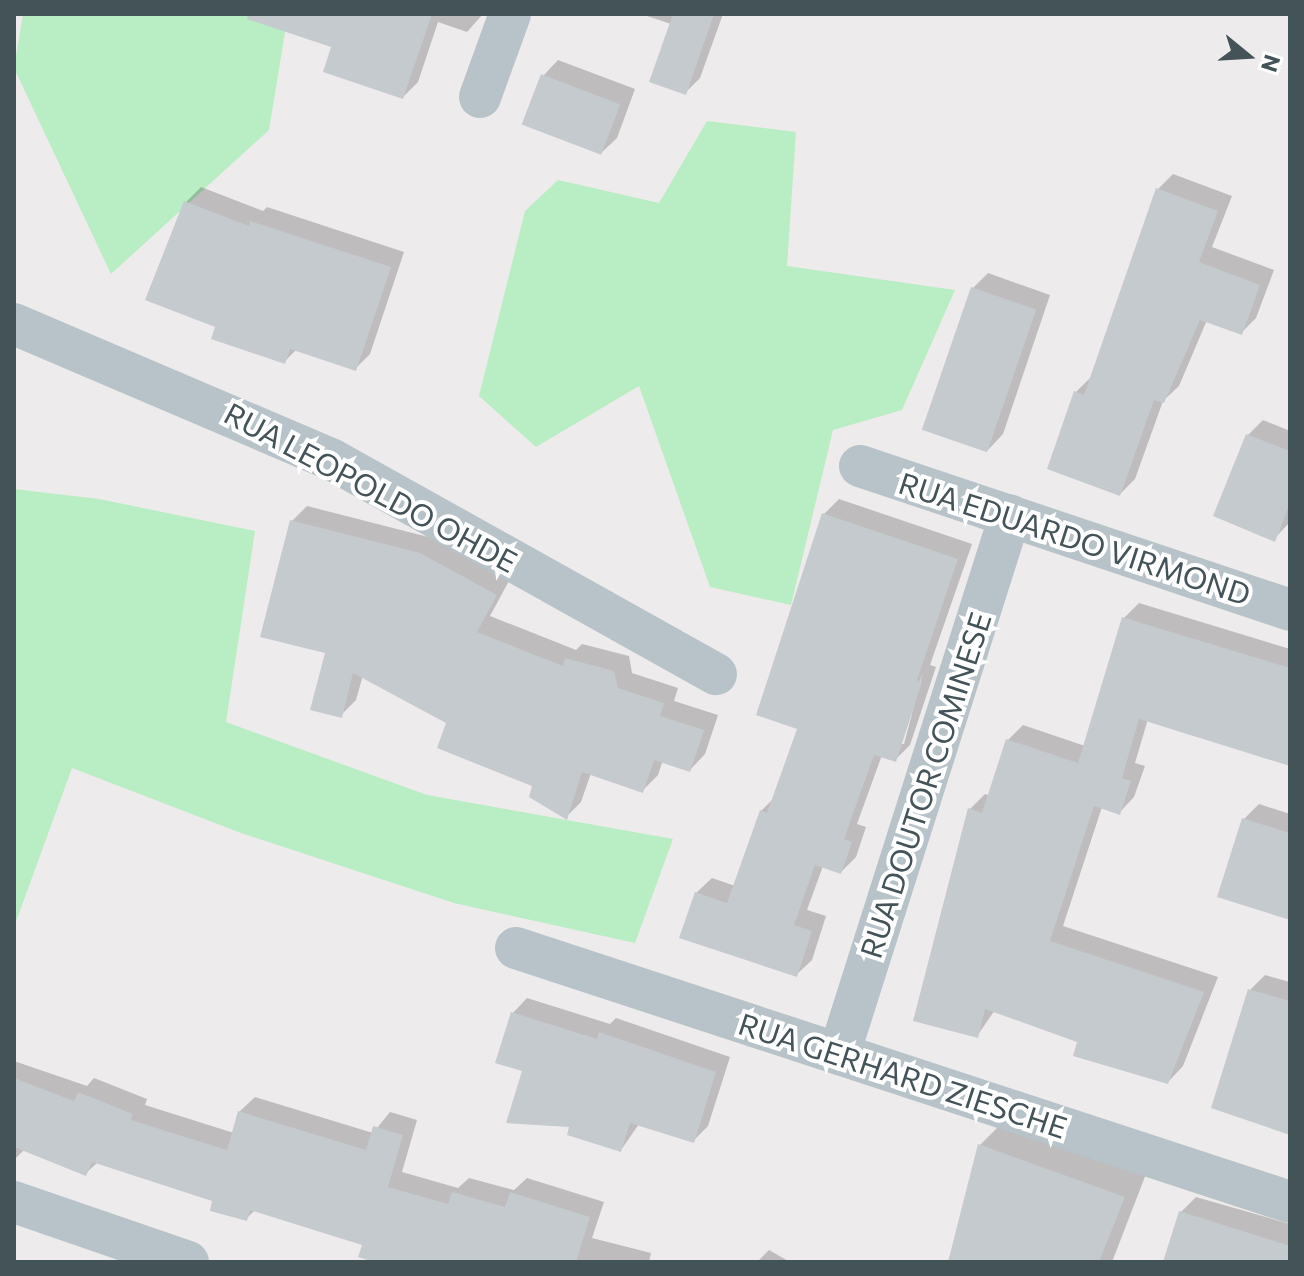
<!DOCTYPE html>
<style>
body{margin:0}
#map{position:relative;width:1304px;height:1276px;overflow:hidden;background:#eeebec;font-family:Commissioner,sans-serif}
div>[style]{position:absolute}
.green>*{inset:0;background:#b9edc3}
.shadow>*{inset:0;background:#0003}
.building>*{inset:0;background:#c5cace;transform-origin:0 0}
.minor>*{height:42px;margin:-21px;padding:0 21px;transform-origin:21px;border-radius:21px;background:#b7c3c8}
span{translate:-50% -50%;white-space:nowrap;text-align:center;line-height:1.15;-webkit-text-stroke:8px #fff;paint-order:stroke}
.street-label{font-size:30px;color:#445358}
.frame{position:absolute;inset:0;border:16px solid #445358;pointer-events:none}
.north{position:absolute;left:1208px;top:16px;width:80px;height:80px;-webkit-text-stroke:6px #fff;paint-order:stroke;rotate:108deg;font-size:22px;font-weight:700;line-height:32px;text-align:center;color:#445358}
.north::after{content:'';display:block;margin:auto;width:28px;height:36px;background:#445358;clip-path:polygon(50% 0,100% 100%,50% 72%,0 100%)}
</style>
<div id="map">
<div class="green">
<i style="clip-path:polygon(23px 14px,288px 14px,269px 130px,111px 274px,14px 68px)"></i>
<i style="clip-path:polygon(707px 121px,796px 132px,787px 266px,955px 290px,902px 410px,833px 430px,791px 605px,710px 587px,639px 386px,536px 447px,479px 396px,525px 211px,558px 180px,659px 203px)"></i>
<i style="clip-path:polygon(14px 489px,99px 499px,255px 531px,226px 722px,427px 795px,673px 839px,635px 943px,454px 903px,241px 833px,72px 768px,14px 927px)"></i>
</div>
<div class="shadow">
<i style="clip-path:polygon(300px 14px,483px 14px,467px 32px,438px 22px,418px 82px,403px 97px,333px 46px)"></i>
<i style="clip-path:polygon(641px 14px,723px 14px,700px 78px,685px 93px,671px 24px)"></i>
<i style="clip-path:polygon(558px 60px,635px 89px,617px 138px,601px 153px,543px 76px)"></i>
<i style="clip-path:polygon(1173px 174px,1232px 196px,1212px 247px,1274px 270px,1256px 318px,1241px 333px,1207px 320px,1179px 386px,1163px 401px,1135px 479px,1120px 494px,1076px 392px,1091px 377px,1158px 189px)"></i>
<i style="clip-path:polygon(201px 187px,263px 211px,267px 207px,404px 252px,370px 354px,355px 369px,297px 349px,284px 362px,217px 326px,186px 202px)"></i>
<i style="clip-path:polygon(988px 273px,1050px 295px,1003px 434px,988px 450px,973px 288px)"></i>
<i style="clip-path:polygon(1263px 420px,1290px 431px,1290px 522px,1274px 539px,1248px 435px)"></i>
<i style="clip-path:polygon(evenodd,839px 499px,972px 544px,930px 665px,936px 667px,910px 745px,895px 760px,882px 755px,857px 824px,866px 827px,856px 857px,841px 872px,823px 866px,807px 910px,826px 916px,812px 960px,796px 975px,696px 893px,712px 878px,735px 886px,761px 811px,775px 797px,800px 728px,824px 514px,839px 499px,923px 672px,904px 744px,899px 744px,923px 672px)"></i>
<i style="clip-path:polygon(307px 506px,436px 539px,510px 579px,490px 616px,576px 650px,582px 644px,629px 656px,632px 673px,678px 688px,674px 701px,718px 715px,705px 754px,690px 770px,663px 760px,658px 775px,643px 790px,591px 773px,581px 802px,566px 817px,534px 784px,449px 722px,363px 675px,356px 700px,341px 715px,292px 521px)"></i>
<i style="clip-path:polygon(1139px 603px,1290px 649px,1290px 764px,1148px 719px,1135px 763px,1145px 766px,1134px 797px,1119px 813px,1102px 807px,1063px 926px,1218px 977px,1183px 1066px,1168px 1082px,1080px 1040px,995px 1010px,977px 1036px,970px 809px,985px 794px,990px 796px,1008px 740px,1023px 725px,1085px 746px,1124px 618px)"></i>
<i style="clip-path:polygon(1259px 804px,1290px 814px,1290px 918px,1244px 819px)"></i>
<i style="clip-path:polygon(1265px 975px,1290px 982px,1290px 1127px,1250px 990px)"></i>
<i style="clip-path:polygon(527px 998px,610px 1024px,616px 1018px,730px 1057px,708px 1126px,693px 1141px,639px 1124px,621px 1150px,572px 1125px,524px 1070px,512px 1014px)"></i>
<i style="clip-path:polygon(14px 1061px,87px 1086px,94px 1078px,147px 1099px,145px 1105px,234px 1133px,239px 1112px,255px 1097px,373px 1133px,390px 1112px,417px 1120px,402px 1172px,458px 1188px,469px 1178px,514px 1190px,527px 1178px,604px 1202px,592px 1238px,651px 1253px,649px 1262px,378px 1262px,364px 1244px,255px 1210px,246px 1219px,215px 1200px,98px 1162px,85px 1174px,25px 1149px,15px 1159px)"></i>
<i style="clip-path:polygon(1002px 1123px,1146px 1174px,1112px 1262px,957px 1262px,980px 1145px)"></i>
<i style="clip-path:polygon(1196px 1197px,1290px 1224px,1290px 1262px,1165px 1262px,1181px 1212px)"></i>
<i style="clip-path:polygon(769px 1250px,790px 1262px,757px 1262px)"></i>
</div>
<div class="building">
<i style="clip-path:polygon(248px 14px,432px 14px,403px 99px,323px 72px,331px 47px,247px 19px)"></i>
<i style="clip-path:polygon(673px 14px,714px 14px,686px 95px,649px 82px)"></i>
<i style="left:541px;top:74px;width:85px;height:54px;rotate:21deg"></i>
<i style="clip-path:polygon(1156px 188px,1218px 211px,1199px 262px,1260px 285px,1242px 335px,1200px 320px,1164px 403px,1154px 400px,1120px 496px,1047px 469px,1074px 391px,1084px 395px)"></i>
<i style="clip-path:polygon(184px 201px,249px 226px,250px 221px,391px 267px,356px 371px,290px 349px,285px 364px,211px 339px,215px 327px,145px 300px)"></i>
<i style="left:971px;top:287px;width:69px;height:151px;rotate:19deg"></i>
<i style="clip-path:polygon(1246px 434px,1290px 451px,1290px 503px,1275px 542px,1213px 516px)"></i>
<i style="clip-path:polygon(822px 513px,958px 559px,917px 680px,922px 682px,896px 762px,874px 755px,844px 839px,852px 842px,841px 874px,815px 865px,794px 925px,812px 931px,797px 977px,679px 938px,695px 892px,727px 903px,760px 810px,767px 813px,797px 729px,756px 715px)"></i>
<i style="clip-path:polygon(290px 520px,420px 553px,497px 595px,477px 632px,563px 666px,565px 658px,614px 671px,618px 688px,664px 703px,660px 716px,704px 730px,690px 772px,654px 760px,643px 793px,582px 772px,567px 820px,529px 797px,532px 786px,437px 748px,446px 723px,353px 673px,342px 718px,310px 710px,325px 653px,260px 637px)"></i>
<i style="clip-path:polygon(1122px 617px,1290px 668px,1290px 766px,1139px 719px,1122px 778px,1131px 781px,1120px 815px,1094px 806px,1050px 941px,1204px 992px,1168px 1084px,1073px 1056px,1077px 1042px,985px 1009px,978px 1038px,913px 1021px,968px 808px,982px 813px,1006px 739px,1078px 763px)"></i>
<i style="clip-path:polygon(1242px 818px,1290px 833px,1290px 920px,1217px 897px)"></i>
<i style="clip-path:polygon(1248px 989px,1290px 1001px,1290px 1135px,1211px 1108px)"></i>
<i style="clip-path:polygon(511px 1012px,597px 1039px,599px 1032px,716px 1072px,694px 1143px,630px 1123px,621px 1152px,567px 1135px,569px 1127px,506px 1123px,522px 1071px,495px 1063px)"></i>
<i style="clip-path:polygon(14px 1078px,74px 1101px,78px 1092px,133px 1114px,131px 1120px,227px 1150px,238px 1111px,366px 1150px,373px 1126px,403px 1135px,388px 1187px,448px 1204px,452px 1192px,505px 1207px,510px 1192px,590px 1217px,576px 1262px,374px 1262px,358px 1257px,362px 1245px,250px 1210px,247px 1221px,210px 1211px,212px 1201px,92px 1162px,86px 1176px,14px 1147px)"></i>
<i style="clip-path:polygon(978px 1144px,1125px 1197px,1099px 1262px,948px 1262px)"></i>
<i style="clip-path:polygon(1179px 1211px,1290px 1246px,1290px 1262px,1163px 1262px)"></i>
</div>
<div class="minor">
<i style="left:480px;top:97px;width:88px;rotate:-70.1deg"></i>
<i style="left:14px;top:324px;width:345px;rotate:23.1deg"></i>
<i style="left:331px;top:459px;width:441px;rotate:29.2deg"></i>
<i style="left:860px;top:466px;width:453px;rotate:18.5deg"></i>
<i style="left:516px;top:948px;width:815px;rotate:18.17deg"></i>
<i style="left:839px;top:1054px;width:565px;rotate:-72.37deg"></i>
<i style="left:14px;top:1202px;width:184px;rotate:19deg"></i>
</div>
<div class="street-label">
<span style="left:371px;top:487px;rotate:28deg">RUA LEOPOLDO OHDE</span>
<span style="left:1075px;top:538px;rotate:18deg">RUA EDUARDO VIRMOND</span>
<span style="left:925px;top:785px;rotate:-72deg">RUA DOUTOR COMINESE</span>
<span style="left:903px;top:1075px;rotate:18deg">RUA GERHARD ZIESCHE</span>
</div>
<div class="frame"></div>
<div class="north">N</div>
</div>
